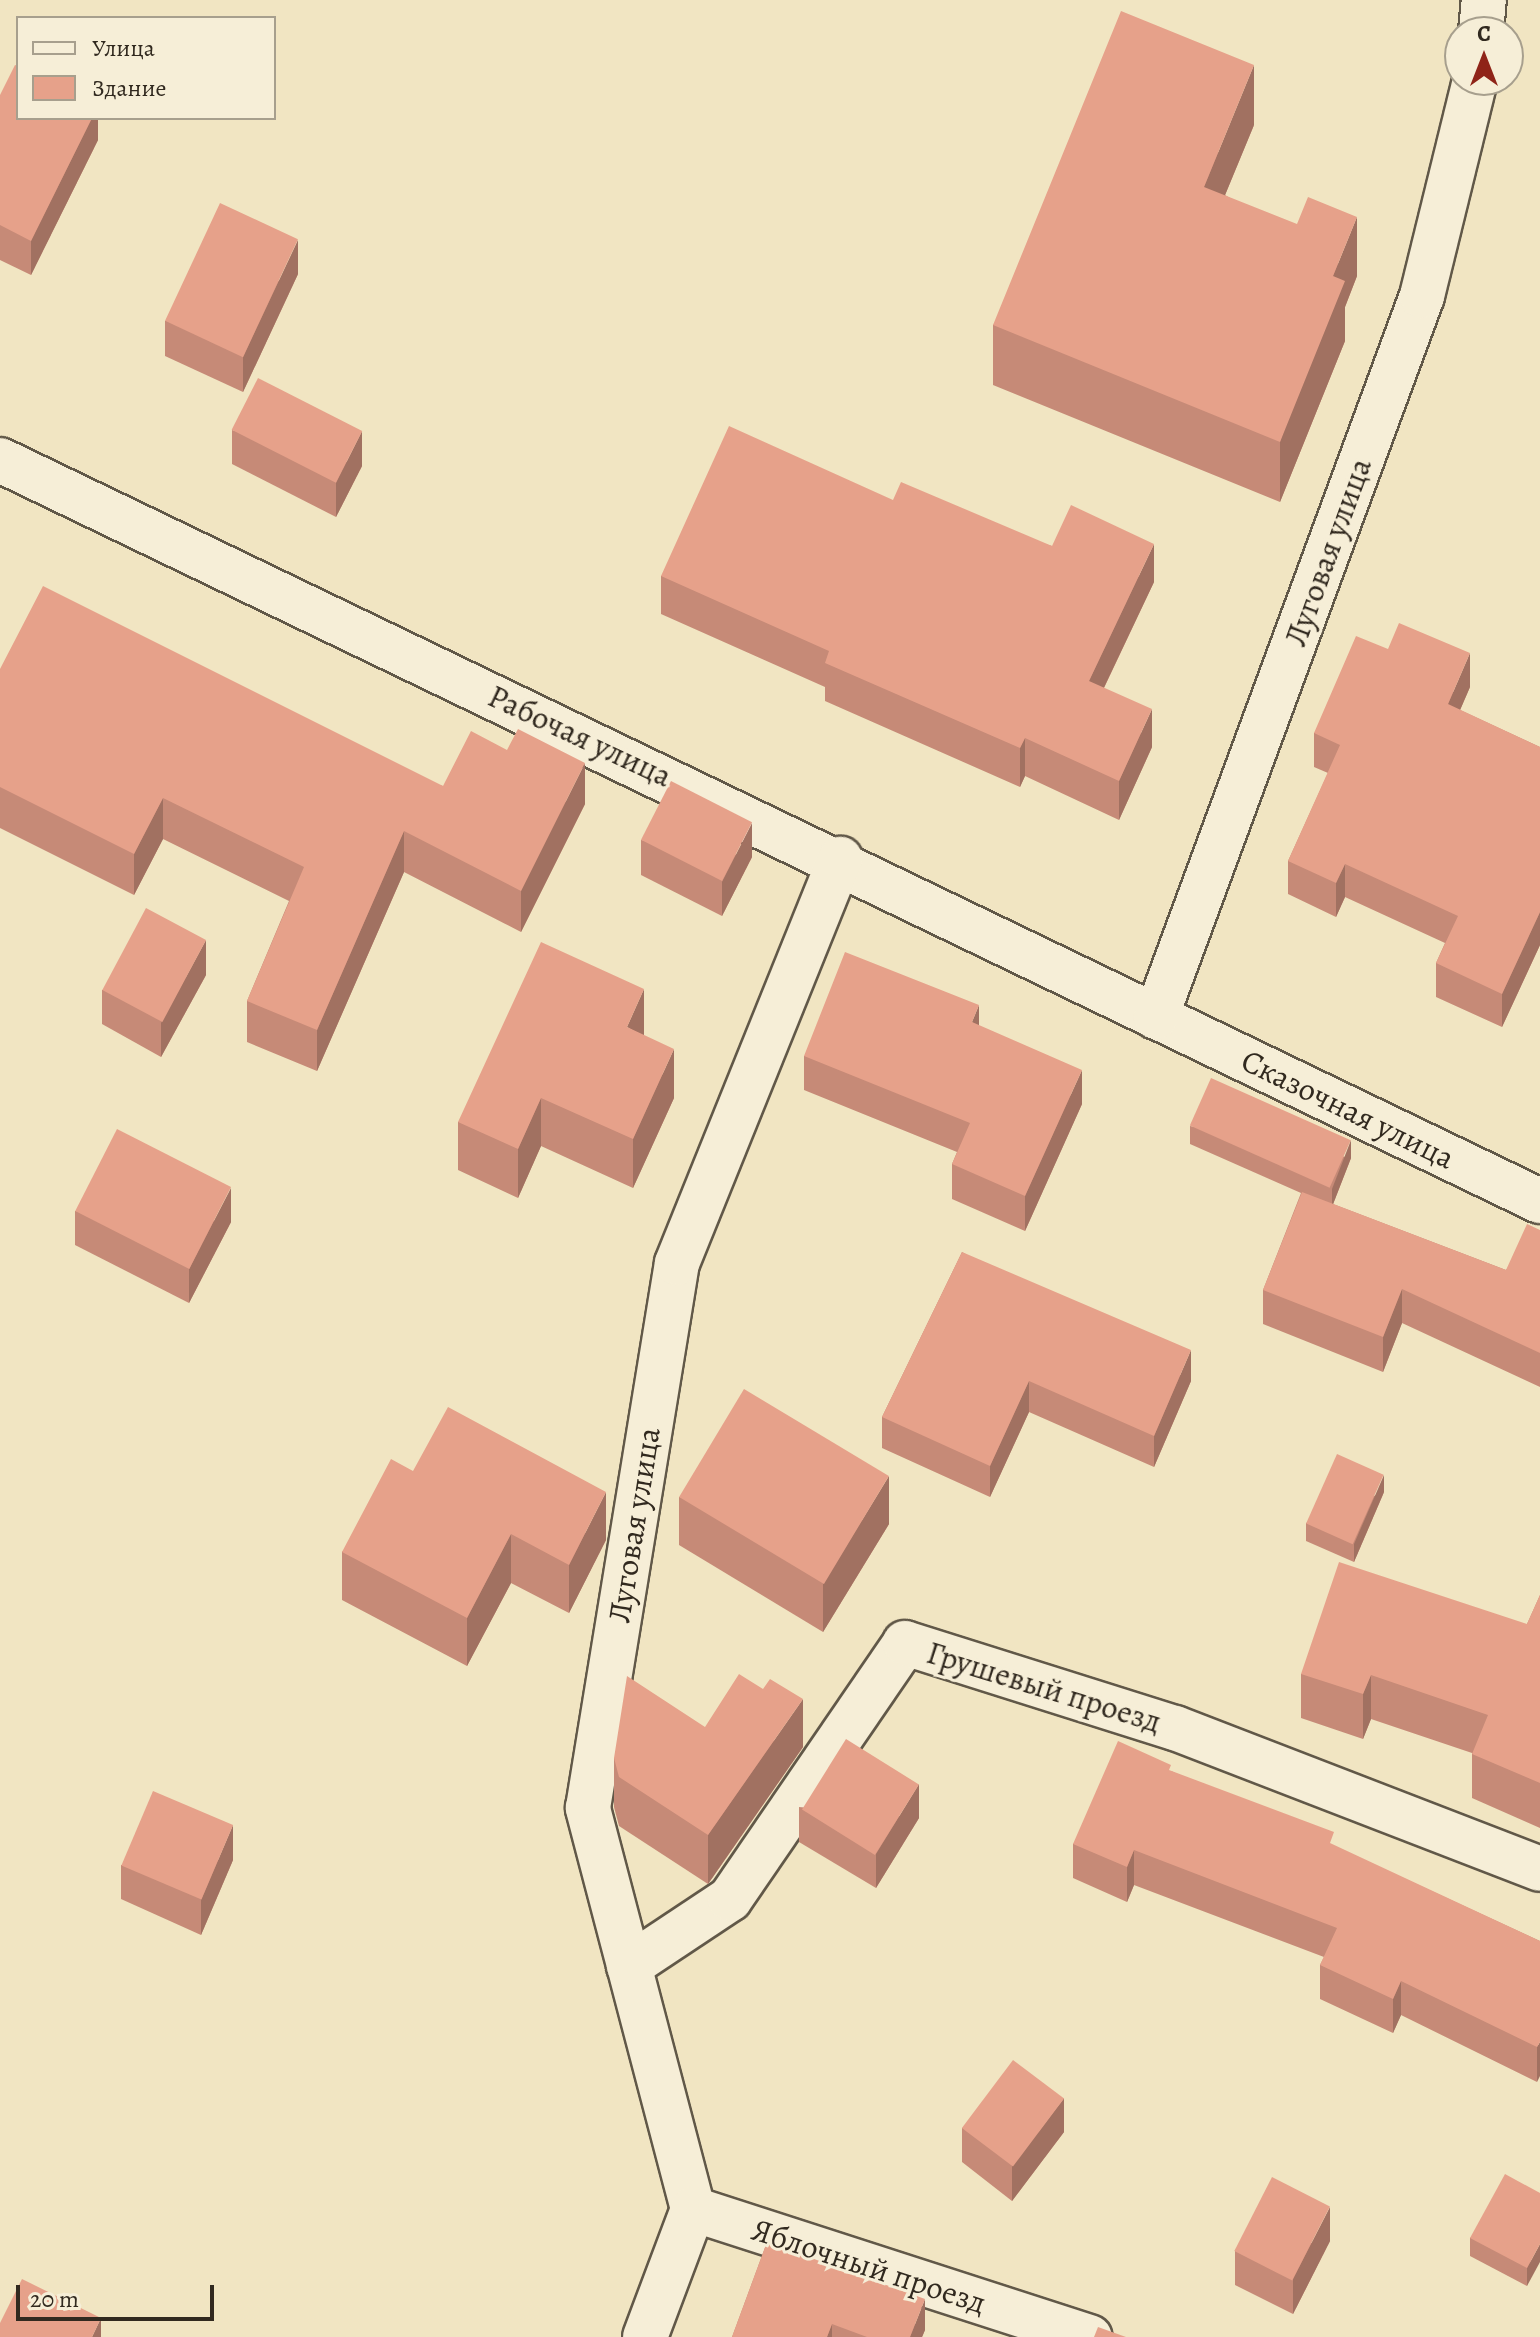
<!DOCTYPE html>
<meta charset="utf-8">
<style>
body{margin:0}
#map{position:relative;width:1540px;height:2337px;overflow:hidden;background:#f1e5c2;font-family:Alegreya,serif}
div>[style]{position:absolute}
.roads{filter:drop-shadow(2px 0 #615848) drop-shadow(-2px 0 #615848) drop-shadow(0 2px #615848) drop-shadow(0 -2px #615848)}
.minor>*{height:44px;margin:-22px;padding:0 22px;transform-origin:22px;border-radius:22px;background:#f6eed7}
.wall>*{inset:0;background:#c68a77}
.shaded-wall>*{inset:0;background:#a17161}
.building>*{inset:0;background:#e6a18a;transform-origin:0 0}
span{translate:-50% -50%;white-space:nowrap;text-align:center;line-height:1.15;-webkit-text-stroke:6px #f6eed7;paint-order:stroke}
.street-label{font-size:32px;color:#31291f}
.legend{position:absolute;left:16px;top:16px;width:260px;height:104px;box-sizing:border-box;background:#f6eed7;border:2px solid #a79f8d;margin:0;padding:10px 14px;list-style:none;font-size:24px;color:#31291f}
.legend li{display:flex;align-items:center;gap:16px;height:40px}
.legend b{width:40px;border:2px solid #a79f8d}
.north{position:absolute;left:1444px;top:16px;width:80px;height:80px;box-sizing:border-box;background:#f6eed7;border:2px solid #a79f8d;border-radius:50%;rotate:0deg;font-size:22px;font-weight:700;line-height:32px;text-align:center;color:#31291f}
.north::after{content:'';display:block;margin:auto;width:28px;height:36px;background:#8f2418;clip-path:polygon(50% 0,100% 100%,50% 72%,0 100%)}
.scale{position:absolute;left:16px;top:2285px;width:198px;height:36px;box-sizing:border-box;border:4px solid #31291f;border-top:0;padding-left:10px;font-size:24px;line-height:28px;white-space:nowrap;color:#31291f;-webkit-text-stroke:6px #f6eed7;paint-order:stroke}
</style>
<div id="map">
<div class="roads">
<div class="minor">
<i style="left:1481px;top:32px;width:32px;rotate:-85deg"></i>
<i style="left:0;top:460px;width:1709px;rotate:25.7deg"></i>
<i style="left:1156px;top:1017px;width:769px;rotate:-69.75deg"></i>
<i style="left:1422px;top:296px;width:222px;rotate:-76.2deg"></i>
<i style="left:629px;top:1966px;width:121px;rotate:-33.6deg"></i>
<i style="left:730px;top:1899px;width:310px;rotate:-55.6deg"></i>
<i style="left:905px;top:1643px;width:283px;rotate:17.5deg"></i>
<i style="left:1175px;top:1728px;width:391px;rotate:21.1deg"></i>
<i style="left:693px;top:2209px;width:415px;rotate:-104.7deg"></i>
<i style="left:588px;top:1808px;width:552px;rotate:-80.73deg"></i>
<i style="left:677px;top:1263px;width:436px;rotate:-68deg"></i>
<i style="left:693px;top:2209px;width:417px;rotate:17.9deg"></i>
<i style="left:645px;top:2337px;width:137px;rotate:-69.4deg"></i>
</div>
</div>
<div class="wall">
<i style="clip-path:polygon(0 95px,98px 118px,98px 140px,31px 275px,0 260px)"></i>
<i style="clip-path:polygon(1254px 125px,1225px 195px,1357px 276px,1345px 307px,1345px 341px,1280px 502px,993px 385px,993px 325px)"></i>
<i style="clip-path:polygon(298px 274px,243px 392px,165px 356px,165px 321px)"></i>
<i style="clip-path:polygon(232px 430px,362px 466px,336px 517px,232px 464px)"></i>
<i style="clip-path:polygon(893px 500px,1052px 546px,1154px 582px,1104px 688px,1152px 747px,1119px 820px,1025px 776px,1020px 787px,825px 701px,825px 687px,661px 614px,661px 576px)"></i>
<i style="clip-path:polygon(0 669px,443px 786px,585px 804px,521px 932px,404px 872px,317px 1071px,247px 1042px,247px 1001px,289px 901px,163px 839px,134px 895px,0 828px)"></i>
<i style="clip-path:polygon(1470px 687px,1460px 710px,1540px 747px,1540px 945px,1502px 1027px,1436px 997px,1436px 963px,1445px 943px,1345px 897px,1336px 917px,1288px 894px,1288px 861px,1328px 773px,1314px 767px,1314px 733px)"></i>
<i style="clip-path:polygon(641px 840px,752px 857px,722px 916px,641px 875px)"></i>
<i style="clip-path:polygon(206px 975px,161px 1057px,102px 1024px,102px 990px)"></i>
<i style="clip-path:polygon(979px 1026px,1082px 1104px,1025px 1231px,952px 1199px,952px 1164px,957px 1152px,804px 1090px,804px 1056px)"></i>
<i style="clip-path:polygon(644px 1036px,674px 1098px,633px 1188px,541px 1146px,518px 1198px,458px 1170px,458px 1122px)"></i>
<i style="clip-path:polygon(1190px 1126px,1351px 1158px,1333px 1204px,1506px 1270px,1540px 1230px,1540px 1387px,1402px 1323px,1383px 1372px,1263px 1324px,1263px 1290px,1301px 1193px,1190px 1144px)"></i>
<i style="clip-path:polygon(75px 1211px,231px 1222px,189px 1303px,75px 1245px)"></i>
<i style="clip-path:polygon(962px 1252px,1191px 1381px,1154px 1467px,1029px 1412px,990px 1497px,882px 1448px,882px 1417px)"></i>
<i style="clip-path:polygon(413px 1471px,606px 1540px,569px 1613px,511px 1583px,467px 1666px,342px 1600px,342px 1552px)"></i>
<i style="clip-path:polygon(1384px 1492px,1354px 1562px,1306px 1541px,1306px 1523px)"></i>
<i style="clip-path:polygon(679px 1497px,889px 1524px,823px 1632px,679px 1545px)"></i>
<i style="clip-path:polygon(1540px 1595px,1540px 1828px,1472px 1798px,1472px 1753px,1371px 1719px,1363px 1739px,1301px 1718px,1301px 1674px,1527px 1624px)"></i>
<i style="clip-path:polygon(705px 1727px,803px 1747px,708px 1884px,619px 1826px,614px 1807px,614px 1758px)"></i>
<i style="clip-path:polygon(1171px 1771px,1540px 1941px,1537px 2082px,1401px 2015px,1393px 2033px,1320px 1999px,1320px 1965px,1324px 1957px,1134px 1885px,1127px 1902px,1073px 1878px,1073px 1844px)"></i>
<i style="clip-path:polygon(799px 1807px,919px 1818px,876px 1888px,799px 1842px)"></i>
<i style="clip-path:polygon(233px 1860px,201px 1935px,121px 1899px,121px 1865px)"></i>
<i style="clip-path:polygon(962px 2128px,1064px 2132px,1012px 2201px,962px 2162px)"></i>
<i style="clip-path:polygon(1540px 2193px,1527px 2286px,1470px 2256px,1470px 2238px)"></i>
<i style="clip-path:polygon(1330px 2241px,1293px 2314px,1235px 2285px,1235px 2251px)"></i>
<i style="clip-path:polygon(767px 2242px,925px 2330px,922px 2337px,732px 2337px)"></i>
</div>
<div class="shaded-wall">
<i style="clip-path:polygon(1254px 65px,1254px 125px,1204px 246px,1204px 187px)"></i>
<i style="clip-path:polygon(92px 118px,98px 118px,98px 140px,31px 275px,31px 241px)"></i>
<i style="clip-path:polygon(1357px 217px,1357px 276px,1345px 307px,1345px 341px,1280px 502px,1280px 442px,1333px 276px)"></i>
<i style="clip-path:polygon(298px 240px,298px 274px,243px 392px,243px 357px)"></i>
<i style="clip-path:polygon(362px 431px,362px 466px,336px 517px,336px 483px)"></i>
<i style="clip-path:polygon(1154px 544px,1154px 582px,1089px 719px,1089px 681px)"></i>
<i style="clip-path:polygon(1470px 653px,1470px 687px,1448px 738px,1448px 704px)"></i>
<i style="clip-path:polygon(1152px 709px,1152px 747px,1119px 820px,1119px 781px)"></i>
<i style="clip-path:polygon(1025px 738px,1025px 776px,1020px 787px,1020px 748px)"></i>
<i style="clip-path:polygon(585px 763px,585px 804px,521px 932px,521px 891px)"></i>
<i style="clip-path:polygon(163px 798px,163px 839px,134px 895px,134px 854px)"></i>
<i style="clip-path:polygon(752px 823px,752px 857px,722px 916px,722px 882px)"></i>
<i style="clip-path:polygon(404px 831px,404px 872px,317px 1071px,317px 1030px)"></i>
<i style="clip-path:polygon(1345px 864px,1345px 897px,1336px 917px,1336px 883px)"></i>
<i style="clip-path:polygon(1540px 912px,1540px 945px,1502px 1027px,1502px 994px)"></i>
<i style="clip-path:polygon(206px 940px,206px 975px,161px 1057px,161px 1023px)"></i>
<i style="clip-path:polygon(644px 989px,644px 1037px,627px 1027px)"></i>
<i style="clip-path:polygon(979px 1005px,979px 1039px,972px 1022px)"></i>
<i style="clip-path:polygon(674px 1049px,674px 1098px,633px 1188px,633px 1139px)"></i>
<i style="clip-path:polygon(1082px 1070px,1082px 1104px,1025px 1231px,1025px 1196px)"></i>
<i style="clip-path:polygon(541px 1098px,541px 1146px,518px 1198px,518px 1149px)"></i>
<i style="clip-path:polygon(1351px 1140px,1351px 1158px,1332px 1207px,1332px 1189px)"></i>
<i style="clip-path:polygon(231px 1188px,231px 1222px,189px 1303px,189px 1269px)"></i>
<i style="clip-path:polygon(1402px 1289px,1402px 1323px,1383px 1372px,1383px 1337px)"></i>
<i style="clip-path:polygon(1191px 1350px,1191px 1381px,1154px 1467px,1154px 1436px)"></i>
<i style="clip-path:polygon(1029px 1381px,1029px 1412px,990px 1497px,990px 1466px)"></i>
<i style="clip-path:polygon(1384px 1475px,1384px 1492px,1354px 1562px,1354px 1544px)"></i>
<i style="clip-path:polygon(889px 1476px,889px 1524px,823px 1632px,823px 1584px)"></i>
<i style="clip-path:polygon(606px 1492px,606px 1540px,569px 1613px,569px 1565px)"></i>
<i style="clip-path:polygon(511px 1534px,511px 1583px,467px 1666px,467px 1618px)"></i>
<i style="clip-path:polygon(1371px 1675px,1371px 1719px,1363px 1739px,1363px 1694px)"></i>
<i style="clip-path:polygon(803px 1699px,803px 1747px,708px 1884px,708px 1835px)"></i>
<i style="clip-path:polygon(919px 1784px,919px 1818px,876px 1888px,876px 1854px)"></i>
<i style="clip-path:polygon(233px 1825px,233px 1860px,201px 1935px,201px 1900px)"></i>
<i style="clip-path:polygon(1134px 1850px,1134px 1885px,1127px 1902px,1127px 1867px)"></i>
<i style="clip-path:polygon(1401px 1981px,1401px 2015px,1393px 2033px,1393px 1999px)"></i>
<i style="clip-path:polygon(1540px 2042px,1540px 2076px,1537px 2082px,1537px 2047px)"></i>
<i style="clip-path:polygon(1064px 2098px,1064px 2132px,1012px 2201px,1012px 2166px)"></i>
<i style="clip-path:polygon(1330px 2207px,1330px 2241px,1293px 2314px,1293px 2279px)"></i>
<i style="clip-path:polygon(1540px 2244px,1540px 2262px,1527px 2286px,1527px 2268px)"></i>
<i style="clip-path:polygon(925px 2299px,925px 2330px,922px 2337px,910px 2337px)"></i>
<i style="clip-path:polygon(101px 2318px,101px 2337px,92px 2337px)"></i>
<i style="clip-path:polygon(832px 2324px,832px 2337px,827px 2337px)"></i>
</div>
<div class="building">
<i style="clip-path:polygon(1121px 11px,1254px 65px,1204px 187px,1297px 224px,1308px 197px,1357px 217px,1333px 276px,1345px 281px,1280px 442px,993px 325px)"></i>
<i style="clip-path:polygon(15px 65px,18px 66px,18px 118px,92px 118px,31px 241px,0 225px,0 95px)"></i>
<i style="left:220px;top:203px;width:86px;height:130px;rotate:25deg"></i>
<i style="left:258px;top:378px;width:117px;height:58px;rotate:27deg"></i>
<i style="clip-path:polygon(729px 426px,893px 500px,901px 482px,1052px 546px,1071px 505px,1154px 544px,1089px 681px,1152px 709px,1119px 781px,1025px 738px,1020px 748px,825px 663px,829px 651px,661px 576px)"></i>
<i style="clip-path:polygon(43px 586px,443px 786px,471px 731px,507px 750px,518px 729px,585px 763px,521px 891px,404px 831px,317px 1030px,247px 1001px,304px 867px,163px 798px,134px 854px,0 787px,0 669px)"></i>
<i style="clip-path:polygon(1399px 623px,1470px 653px,1448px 704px,1540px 747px,1540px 912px,1502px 994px,1436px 963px,1458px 916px,1345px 864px,1336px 883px,1288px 861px,1340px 745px,1314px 733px,1356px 636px,1388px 649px)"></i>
<i style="left:671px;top:781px;width:91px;height:66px;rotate:27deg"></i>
<i style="left:146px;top:908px;width:68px;height:93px;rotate:28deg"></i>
<i style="clip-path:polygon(541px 942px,644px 989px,627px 1027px,674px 1049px,633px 1139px,541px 1098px,518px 1149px,458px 1122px)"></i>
<i style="clip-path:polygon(845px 952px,979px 1005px,972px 1022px,1082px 1070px,1025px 1196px,952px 1164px,970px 1123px,804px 1056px)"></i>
<i style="left:1211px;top:1078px;width:153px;height:52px;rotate:24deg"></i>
<i style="left:117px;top:1129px;width:128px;height:92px;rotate:27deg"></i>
<i style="clip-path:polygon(1302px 1192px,1506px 1270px,1527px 1224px,1540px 1230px,1540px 1353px,1402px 1289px,1383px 1337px,1263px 1290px)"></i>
<i style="clip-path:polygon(962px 1252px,1191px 1350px,1154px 1436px,1029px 1381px,990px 1466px,882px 1417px)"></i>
<i style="left:744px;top:1389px;width:169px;height:126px;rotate:31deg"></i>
<i style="clip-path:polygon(448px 1407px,606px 1492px,569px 1565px,511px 1534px,467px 1618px,342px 1552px,391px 1459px,413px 1471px)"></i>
<i style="left:1337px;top:1454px;width:51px;height:76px;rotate:24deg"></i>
<i style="clip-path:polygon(1339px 1562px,1527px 1624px,1540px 1595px,1540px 1783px,1472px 1754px,1488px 1715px,1371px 1675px,1363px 1694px,1301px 1674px)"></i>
<i style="clip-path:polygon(739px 1674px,763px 1689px,770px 1679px,803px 1699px,708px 1835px,619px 1777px,614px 1758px,627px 1676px,705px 1727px)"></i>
<i style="left:846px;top:1739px;width:86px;height:83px;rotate:32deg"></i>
<i style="clip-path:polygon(1118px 1741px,1171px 1765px,1169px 1770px,1334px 1832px,1330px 1843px,1540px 1941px,1540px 2042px,1537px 2047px,1401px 1981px,1393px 1999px,1320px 1965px,1337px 1928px,1134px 1850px,1127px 1867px,1073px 1844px)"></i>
<i style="left:153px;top:1791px;width:87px;height:81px;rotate:23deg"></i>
<i style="left:1013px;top:2060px;width:64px;height:85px;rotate:37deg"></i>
<i style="clip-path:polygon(1505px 2174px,1540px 2193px,1540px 2244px,1527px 2268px,1470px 2238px)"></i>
<i style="left:1272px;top:2177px;width:65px;height:83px;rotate:27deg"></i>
<i style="clip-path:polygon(767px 2242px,925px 2299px,910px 2337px,867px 2337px,832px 2324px,827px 2337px,732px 2337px)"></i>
<i style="clip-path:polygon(22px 2279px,101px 2318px,92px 2337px,0 2337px,0 2323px)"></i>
<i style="clip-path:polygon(1098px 2327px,1126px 2337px,1094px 2337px)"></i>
</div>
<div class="street-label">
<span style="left:1328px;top:552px;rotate:-70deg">Луговая улица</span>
<span style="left:580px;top:736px;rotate:25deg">Рабочая улица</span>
<span style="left:1348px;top:1109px;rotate:26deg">Сказочная улица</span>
<span style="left:634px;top:1525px;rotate:-81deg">Луговая улица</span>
<span style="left:1044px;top:1687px;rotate:17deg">Грушевый проезд</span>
<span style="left:869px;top:2266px;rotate:18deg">Яблочный проезд</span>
</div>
<ul class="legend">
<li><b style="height:10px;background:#f6eed7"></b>Улица</li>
<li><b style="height:22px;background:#e6a18a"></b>Здание</li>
</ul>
<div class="north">С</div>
<div class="scale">20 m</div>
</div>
